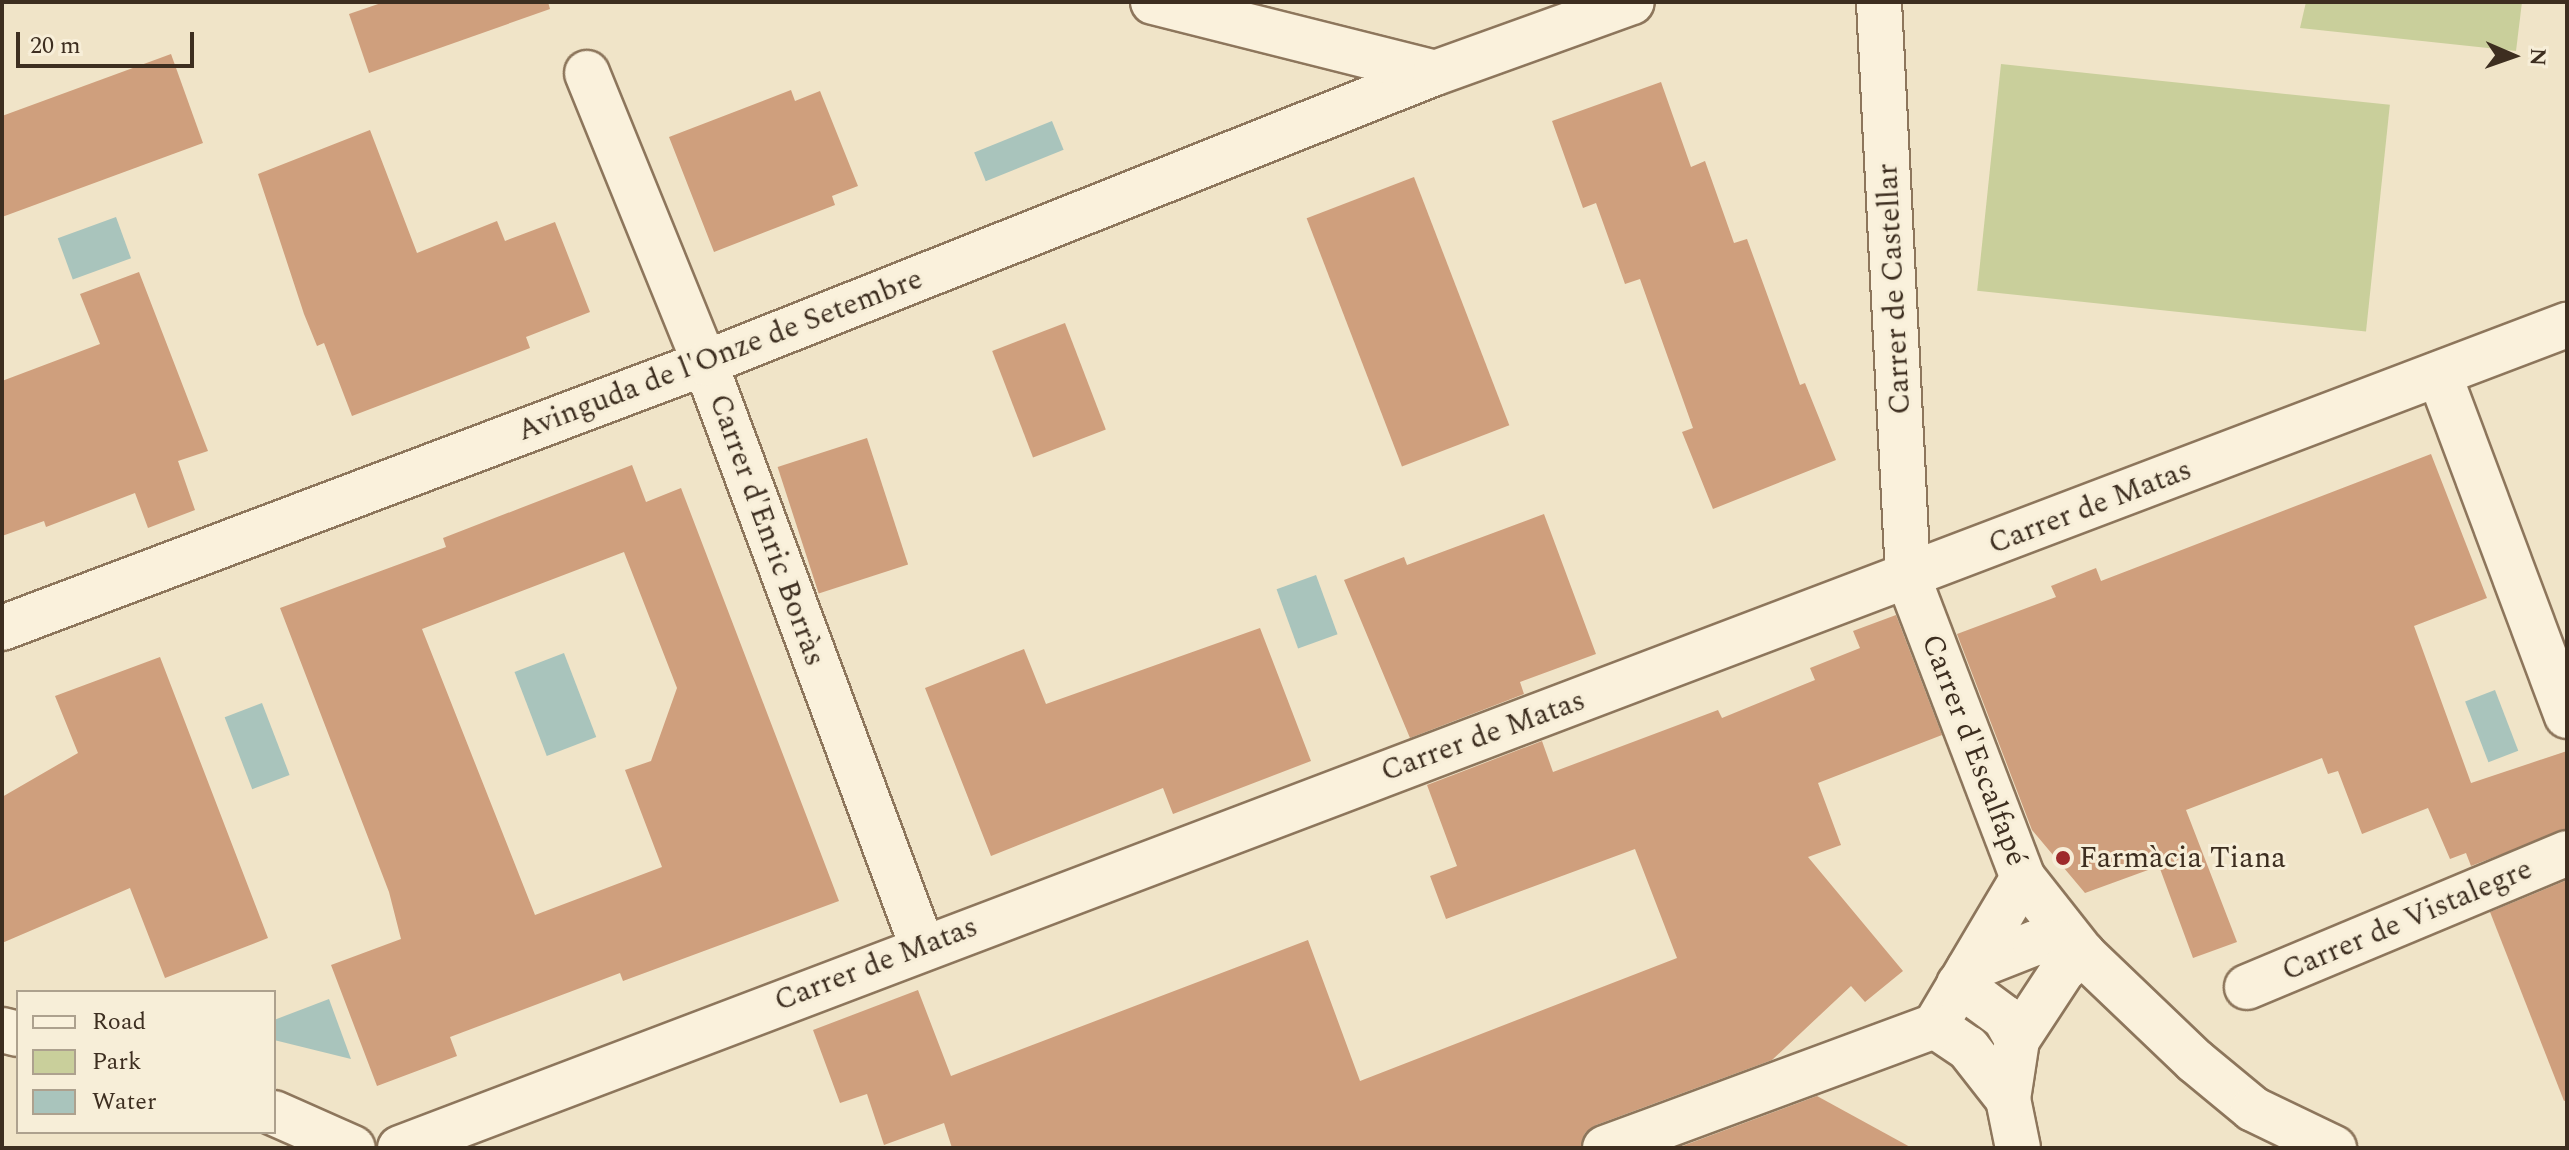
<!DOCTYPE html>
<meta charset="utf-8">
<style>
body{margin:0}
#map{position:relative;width:2569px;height:1150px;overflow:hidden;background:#f0e4c8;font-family:Spectral,serif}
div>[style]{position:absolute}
.green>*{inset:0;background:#c9cf9b;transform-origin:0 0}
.water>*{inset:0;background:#a9c4bc;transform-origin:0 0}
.building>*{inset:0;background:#cf9f7d;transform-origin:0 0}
.roads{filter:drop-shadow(2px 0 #8d765c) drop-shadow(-2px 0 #8d765c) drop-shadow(0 2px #8d765c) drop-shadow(0 -2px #8d765c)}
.pedestrian>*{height:44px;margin:-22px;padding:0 22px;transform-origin:22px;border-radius:22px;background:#faf1dc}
.minor>*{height:44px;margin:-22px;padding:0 22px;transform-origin:22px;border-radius:22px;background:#faf1dc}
.tertiary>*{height:44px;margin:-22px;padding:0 22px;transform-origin:22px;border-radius:22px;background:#faf1dc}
.dots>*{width:22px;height:22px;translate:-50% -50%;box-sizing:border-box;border:4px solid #f7eed8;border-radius:50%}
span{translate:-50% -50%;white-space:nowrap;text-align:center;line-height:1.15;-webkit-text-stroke:6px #f7eed8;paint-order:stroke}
.street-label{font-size:30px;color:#3d2e20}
.poi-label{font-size:30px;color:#3d2e20}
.left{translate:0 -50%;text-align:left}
.frame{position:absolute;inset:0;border:4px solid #3d2e20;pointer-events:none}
.legend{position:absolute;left:16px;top:990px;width:260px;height:144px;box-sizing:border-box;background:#f7eed8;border:2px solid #ada18e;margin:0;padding:10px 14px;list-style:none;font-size:24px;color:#3d2e20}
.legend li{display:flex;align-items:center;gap:16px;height:40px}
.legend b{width:40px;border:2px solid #ada18e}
.north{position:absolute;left:2473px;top:16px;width:80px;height:80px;-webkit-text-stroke:6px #f7eed8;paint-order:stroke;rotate:92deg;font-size:22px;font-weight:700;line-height:32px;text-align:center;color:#3d2e20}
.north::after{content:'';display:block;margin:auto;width:28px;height:36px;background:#3d2e20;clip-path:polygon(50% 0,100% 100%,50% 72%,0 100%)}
.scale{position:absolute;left:16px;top:32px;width:178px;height:36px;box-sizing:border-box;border:4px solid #3d2e20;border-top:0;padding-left:10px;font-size:24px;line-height:28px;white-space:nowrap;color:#3d2e20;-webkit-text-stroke:6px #f7eed8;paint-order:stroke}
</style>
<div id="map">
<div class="green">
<i style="clip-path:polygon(2306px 2px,2522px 2px,2516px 51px,2300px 28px)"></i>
<i style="left:2001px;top:64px;width:391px;height:228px;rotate:6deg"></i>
</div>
<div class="water">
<i style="left:1052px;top:121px;width:31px;height:84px;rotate:68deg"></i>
<i style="left:116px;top:217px;width:44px;height:62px;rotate:70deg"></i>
<i style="left:1316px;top:575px;width:63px;height:42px;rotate:70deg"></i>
<i style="left:564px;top:653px;width:90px;height:53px;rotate:69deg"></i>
<i style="left:2495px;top:690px;width:65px;height:32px;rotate:69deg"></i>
<i style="left:262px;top:703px;width:77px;height:40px;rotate:69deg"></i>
<i style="clip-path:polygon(329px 999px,351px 1059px,274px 1040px,274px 1020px)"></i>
</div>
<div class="building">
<i style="clip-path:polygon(384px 2px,548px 2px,550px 9px,369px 73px,349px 14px)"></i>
<i style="clip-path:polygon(171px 54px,203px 143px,2px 217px,2px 116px)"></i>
<i style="clip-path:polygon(1661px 82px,1691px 167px,1705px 161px,1734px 243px,1747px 239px,1800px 385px,1805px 383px,1836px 460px,1713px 509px,1682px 432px,1693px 428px,1640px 279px,1625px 284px,1596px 203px,1583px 208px,1552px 121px)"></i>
<i style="clip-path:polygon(791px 90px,795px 101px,820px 91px,858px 186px,832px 196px,835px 205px,714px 252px,669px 137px)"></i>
<i style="clip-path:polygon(370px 130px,417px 253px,497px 221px,505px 241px,555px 222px,590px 312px,526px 337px,530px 348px,352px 416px,324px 343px,317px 346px,304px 314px,258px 174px)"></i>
<i style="left:1414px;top:177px;width:266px;height:115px;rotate:69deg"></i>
<i style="clip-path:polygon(139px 272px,208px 451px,178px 461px,195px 510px,148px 528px,135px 493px,46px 527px,44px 521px,2px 536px,2px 381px,100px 344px,80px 294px)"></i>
<i style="left:1065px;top:323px;width:114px;height:78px;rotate:69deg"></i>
<i style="left:867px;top:438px;width:133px;height:94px;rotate:72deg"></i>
<i style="clip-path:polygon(2431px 454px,2487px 598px,2414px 626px,2471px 783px,2567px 751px,2567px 829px,2471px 866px,2466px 853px,2450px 859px,2428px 808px,2362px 834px,2338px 771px,2328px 774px,2322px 758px,2186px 810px,2237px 942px,2193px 958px,2159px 866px,2085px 893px,2032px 830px,1957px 634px,2056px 597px,2051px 586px,2096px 568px,2101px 581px)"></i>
<i style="clip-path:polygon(evenodd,632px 465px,646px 502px,681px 488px,839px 901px,623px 981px,620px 973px,450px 1037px,457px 1056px,377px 1086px,331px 965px,401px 939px,389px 892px,280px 608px,446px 547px,443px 538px,632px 465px,624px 552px,677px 688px,651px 761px,625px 770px,662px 867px,535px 915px,422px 629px,624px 552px)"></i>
<i style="clip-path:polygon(1544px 514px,1596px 654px,1520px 682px,1524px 694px,1410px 738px,1344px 580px,1404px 557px,1407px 565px)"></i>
<i style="clip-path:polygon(1896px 615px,1942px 735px,1818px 783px,1841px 845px,1808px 857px,1903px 971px,1865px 1002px,1851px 986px,1772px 1060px,1596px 1125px,1585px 1133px,1581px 1148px,952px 1148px,944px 1123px,884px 1145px,867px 1094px,840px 1103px,813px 1030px,918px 990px,951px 1076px,1308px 940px,1360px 1081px,1677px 958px,1635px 849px,1446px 919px,1430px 876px,1457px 866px,1427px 785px,1542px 741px,1553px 772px,1718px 710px,1722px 718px,1815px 680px,1810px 668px,1860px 648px,1853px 631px)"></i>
<i style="clip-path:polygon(1260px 628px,1311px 761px,1173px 814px,1163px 788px,991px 856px,925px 688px,1024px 649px,1046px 704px)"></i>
<i style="clip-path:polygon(160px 657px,268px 938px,165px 978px,130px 888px,2px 943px,2px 797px,78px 753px,55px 696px)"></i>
<i style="clip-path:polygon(2567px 880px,2567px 1100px,2564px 1101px,2490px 912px)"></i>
<i style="clip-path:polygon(1817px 1096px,1912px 1148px,1677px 1148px)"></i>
</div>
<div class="roads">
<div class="pedestrian">
<i style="left:587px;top:73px;width:313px;rotate:67.9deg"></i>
</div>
<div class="minor">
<i style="left:1879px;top:2px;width:576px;rotate:87.11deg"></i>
<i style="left:1908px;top:577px;width:322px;rotate:69.1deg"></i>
<i style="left:2023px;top:878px;width:97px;rotate:51.7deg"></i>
<i style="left:2083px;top:954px;width:155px;rotate:43.7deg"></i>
<i style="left:2195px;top:1061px;width:75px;rotate:39.6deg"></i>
<i style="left:2253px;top:1109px;width:90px;rotate:25.7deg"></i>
<i style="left:705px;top:363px;width:622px;rotate:69.58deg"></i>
<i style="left:2439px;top:374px;width:365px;rotate:69.5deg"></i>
<i style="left:2px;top:628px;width:751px;rotate:-20.65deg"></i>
<i style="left:705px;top:363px;width:785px;rotate:-21.67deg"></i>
<i style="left:1969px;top:969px;width:71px;rotate:-21.5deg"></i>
<i style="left:2035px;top:943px;width:21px;rotate:-3deg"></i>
<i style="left:2056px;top:942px;width:30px;rotate:24deg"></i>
<i style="left:1959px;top:984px;width:57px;rotate:36.5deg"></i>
<i style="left:2005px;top:1018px;width:25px;rotate:61deg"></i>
<i style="left:2247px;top:987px;width:347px;rotate:-22.7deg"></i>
<i style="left:1935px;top:1026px;width:172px;rotate:-59.3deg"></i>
<i style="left:1935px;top:1026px;width:40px;rotate:34deg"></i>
<i style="left:1968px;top:1048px;width:65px;rotate:51.9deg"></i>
<i style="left:2px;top:1030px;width:16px;rotate:14deg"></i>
<i style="left:274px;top:1113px;width:86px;rotate:23.9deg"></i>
<i style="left:400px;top:1148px;width:2318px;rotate:-20.8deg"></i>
<i style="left:1605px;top:1148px;width:352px;rotate:-20.3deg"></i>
<i style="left:2018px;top:1148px;width:50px;rotate:-101.5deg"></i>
<i style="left:2008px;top:1099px;width:60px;rotate:-81.3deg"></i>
<i style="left:2017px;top:1040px;width:84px;rotate:-56.7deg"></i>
<i style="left:2063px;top:970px;width:26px;rotate:-39deg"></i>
</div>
<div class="tertiary">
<i style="left:1153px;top:2px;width:291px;rotate:14.1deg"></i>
<i style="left:1435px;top:73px;width:209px;rotate:-19.8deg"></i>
</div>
</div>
<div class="dots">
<i style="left:2063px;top:858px;background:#9e2a2b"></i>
</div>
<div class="street-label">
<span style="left:1894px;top:289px;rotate:-93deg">Carrer de Castellar</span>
<span style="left:720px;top:355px;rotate:-21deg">Avinguda de l'Onze de Setembre</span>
<span style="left:2090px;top:507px;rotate:-21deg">Carrer de Matas</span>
<span style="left:767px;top:530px;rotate:70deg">Carrer d'Enric Borràs</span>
<span style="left:1483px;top:736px;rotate:-20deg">Carrer de Matas</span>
<span style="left:1974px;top:750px;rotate:69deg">Carrer d'Escalfapé</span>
<span style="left:2407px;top:920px;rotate:-23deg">Carrer de Vistalegre</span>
<span style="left:876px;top:964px;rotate:-21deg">Carrer de Matas</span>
</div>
<div class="poi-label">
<span class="left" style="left:2079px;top:858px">Farmàcia Tiana</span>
</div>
<div class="frame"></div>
<ul class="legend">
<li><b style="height:10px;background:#faf1dc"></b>Road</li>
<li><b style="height:22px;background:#c9cf9b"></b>Park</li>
<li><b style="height:22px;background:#a9c4bc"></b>Water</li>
</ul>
<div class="north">N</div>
<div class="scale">20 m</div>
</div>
